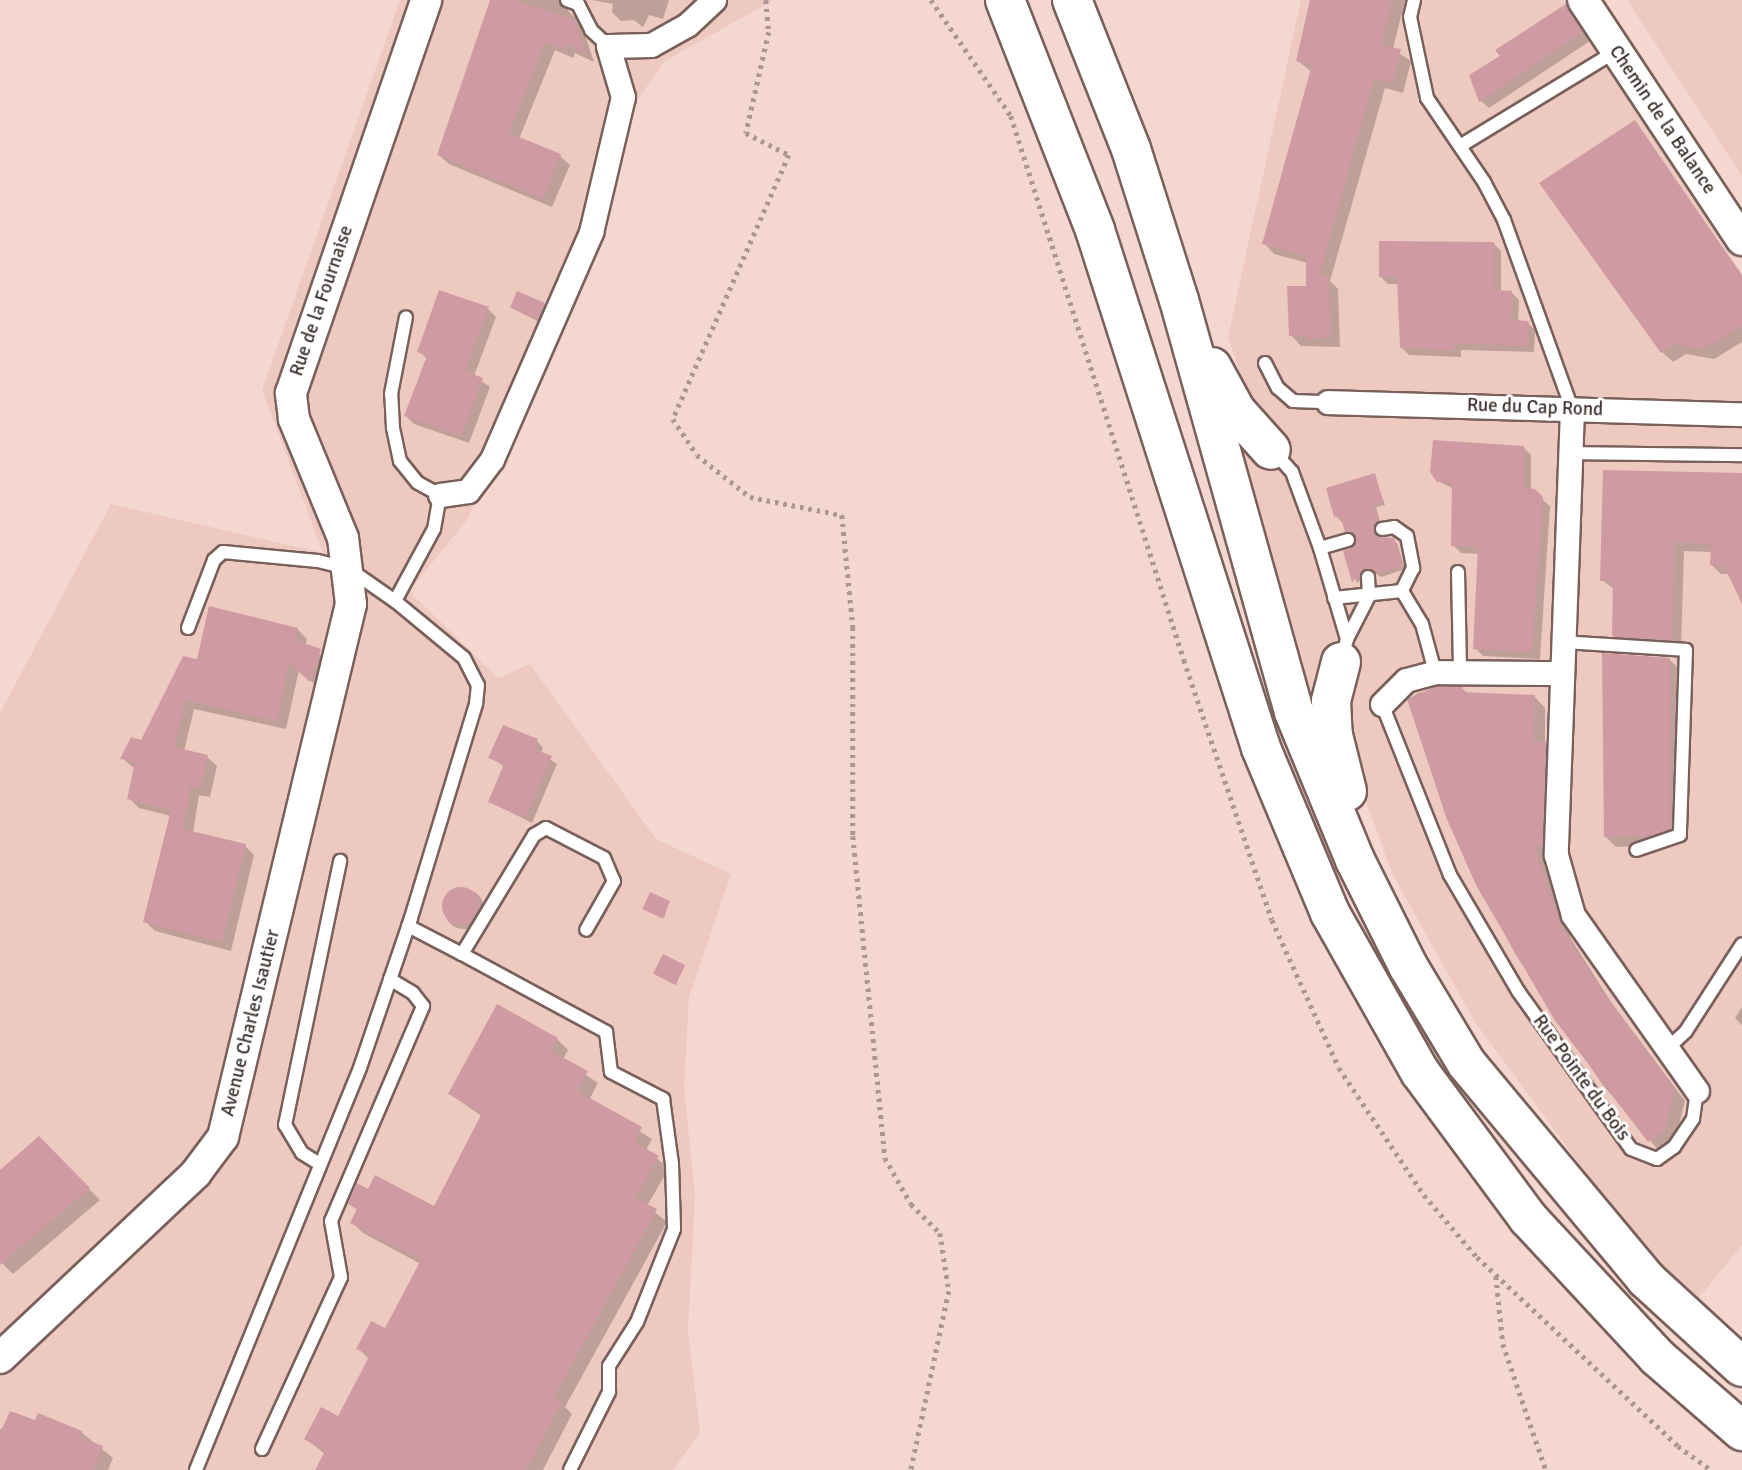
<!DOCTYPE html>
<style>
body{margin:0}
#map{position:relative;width:1742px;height:1470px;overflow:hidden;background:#f4d7d0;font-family:Signika,sans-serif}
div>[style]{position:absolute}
.built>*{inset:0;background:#eec9c0}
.shadow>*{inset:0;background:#0003}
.round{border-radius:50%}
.building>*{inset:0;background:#d09aa3;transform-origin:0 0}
.path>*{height:4.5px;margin-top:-2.25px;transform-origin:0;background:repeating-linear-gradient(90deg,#ac9691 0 3.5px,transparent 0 8.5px)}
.roads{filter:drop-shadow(2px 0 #79605a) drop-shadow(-2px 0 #79605a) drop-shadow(0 2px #79605a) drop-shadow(0 -2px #79605a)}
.service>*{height:12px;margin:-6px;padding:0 6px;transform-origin:6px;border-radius:6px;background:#fff}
.minor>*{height:23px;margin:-11.5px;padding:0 11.5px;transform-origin:11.5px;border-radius:11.5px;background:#fff}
.tertiary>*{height:30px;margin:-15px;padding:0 15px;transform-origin:15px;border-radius:15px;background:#fff}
.trunk>*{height:38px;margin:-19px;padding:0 19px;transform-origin:19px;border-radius:19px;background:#fff}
span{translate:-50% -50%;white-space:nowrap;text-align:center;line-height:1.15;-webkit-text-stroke:6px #fff;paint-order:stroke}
.street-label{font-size:19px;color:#3e3330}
</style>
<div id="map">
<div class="built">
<i style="clip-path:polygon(400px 0,774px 0,665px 61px,618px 127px,611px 214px,467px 520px,409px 591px,498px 678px,530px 664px,656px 839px,731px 874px,689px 997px,684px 1088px,695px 1196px,688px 1331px,700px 1432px,673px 1470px,0 1470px,0 713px,111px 504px,323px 553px,262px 390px)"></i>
<i style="clip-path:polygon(1301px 0,1563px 0,1742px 274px,1742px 1245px,1688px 1311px,1475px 1022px,1393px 875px,1366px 802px,1311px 711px,1233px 443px,1254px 412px,1228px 337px)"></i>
<i style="clip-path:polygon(1627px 0,1742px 0,1742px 176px)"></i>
</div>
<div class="shadow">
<i style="clip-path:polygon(492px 0,572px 0,568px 11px,581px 23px,594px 62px,575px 53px,573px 58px,555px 50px,519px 139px,560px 156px,570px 165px,552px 207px,449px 164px,439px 155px)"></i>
<i style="clip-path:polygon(592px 0,669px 0,663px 19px,649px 15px,643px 27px,634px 20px,621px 21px,612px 12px,613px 4px)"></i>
<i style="clip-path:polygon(1312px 0,1405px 0,1393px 49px,1411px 61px,1403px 93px,1385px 88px,1330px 281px,1338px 289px,1340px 347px,1301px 346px,1291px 335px,1308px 288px,1308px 263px,1274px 254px,1264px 243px,1312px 72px,1298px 61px)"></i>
<i style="clip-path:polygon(1566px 6px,1590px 41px,1489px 108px,1481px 101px,1502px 56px)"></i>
<i style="clip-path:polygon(1634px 123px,1742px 275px,1742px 342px,1714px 359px,1686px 354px,1673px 362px,1662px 352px)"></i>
<i style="clip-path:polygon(1494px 244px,1501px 251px,1501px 292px,1511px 292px,1519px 300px,1518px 322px,1528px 323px,1535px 330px,1534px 352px,1461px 350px,1461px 357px,1409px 355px,1401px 347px,1399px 284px,1388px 284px,1381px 277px)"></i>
<i style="clip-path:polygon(440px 292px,488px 309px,496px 317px,474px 376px,490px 387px,469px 443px,414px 424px,406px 416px,428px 360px,419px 351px)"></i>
<i style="clip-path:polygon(544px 304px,549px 309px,543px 324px,512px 308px)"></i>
<i style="clip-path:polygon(1523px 447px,1531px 455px,1531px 490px,1550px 506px,1540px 659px,1483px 656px,1475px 648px,1479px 554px,1461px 553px,1453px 545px,1454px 489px,1438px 481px)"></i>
<i style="clip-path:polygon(1742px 474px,1742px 591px,1730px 574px,1721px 574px,1712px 565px,1712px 552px,1684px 551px,1681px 649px,1623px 645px,1614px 636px,1614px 589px,1602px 580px)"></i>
<i style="clip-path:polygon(1374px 475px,1385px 505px,1376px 507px,1381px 525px,1376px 536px,1397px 543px,1405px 569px,1381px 577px,1371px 570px,1357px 583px,1345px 552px,1355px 548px,1358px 538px,1336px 516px)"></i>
<i style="clip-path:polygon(297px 629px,307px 639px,305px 646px,330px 660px,320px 689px,299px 670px,286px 729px,194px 709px,184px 751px,207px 757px,217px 766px,210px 797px,199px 795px,193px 833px,245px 846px,254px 855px,231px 951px,155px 931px,145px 921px,171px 816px,139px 808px,129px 798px,135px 769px,122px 758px,142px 742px,198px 662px)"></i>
<i style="clip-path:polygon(1669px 659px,1680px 670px,1680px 839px,1662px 845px,1616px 847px,1605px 836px)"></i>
<i style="clip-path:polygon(1462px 688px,1468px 694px,1535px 697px,1545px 708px,1545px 743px,1556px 755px,1552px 856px,1545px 860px,1571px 939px,1611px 1002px,1685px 1101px,1675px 1140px,1660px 1152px,1602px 1084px,1516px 955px,1478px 884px,1409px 700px,1418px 693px)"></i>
<i style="clip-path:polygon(537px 741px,543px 748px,541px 753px,557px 764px,532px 823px,490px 802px,505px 767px,490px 757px)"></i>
<i class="round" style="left:444px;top:889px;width:40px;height:40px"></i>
<i style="clip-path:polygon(669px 902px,664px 918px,646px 910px)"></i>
<i style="clip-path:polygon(683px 966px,676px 985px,657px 975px)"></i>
<i style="clip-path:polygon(1742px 1007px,1742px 1025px,1735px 1018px)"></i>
<i style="clip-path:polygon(557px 1039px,568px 1050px,563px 1059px,598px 1083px,589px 1100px,652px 1139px,646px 1150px,669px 1168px,647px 1206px,667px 1222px,565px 1407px,572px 1414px,543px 1470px,320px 1470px,325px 1454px,306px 1439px,339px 1418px,369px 1359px,358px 1348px,385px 1331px,421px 1264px,363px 1233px,352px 1222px,358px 1211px,350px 1203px,368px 1192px,434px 1208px,483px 1117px,450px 1094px)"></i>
<i style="clip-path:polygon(39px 1139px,100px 1200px,13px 1274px,0 1261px,0 1172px)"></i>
<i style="clip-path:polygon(36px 1422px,81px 1432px,113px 1458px,108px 1470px,0 1470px,0 1429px)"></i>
</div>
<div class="building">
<i style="clip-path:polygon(490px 0,514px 0,575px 20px,586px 55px,566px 44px,564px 50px,545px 42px,509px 133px,561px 154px,543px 199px,437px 155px)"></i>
<i style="clip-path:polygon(1310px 0,1392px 0,1381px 45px,1401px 49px,1393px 83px,1374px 79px,1319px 276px,1328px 276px,1331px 337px,1308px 339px,1308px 335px,1289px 336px,1287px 286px,1306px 286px,1306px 256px,1262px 244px,1312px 65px,1296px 61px)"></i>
<i style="clip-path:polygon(1566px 4px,1583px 32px,1479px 102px,1469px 75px,1500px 56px,1495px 50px)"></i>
<i style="clip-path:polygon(1635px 120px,1742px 276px,1742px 326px,1703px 349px,1674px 344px,1661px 353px,1539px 183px)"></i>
<i style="clip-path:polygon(1379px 241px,1494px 242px,1494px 290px,1512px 291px,1511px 320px,1529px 321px,1527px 346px,1454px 343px,1455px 350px,1400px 348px,1397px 277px,1379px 277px)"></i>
<i style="clip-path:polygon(439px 290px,489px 307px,465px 371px,483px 378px,461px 436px,404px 416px,427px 356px,417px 352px)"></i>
<i style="left:517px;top:291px;width:30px;height:18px;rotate:23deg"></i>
<i style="clip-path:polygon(1433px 440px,1524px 446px,1523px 488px,1535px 489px,1543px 497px,1532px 652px,1473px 649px,1478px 547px,1451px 546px,1452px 482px,1437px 482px,1430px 472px)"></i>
<i style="clip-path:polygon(1603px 470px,1742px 473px,1742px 604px,1724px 566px,1710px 565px,1711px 544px,1675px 542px,1672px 640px,1612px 636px,1613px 581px,1600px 581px)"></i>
<i style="clip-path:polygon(1375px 473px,1383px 502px,1374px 504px,1379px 521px,1374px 531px,1380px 537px,1394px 538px,1403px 566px,1376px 574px,1367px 568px,1352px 582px,1343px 551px,1354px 547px,1356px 537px,1345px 532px,1340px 515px,1334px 517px,1326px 488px)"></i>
<i style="clip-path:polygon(209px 606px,298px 628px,295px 640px,321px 649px,310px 682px,289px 663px,277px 721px,185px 700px,174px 747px,208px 755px,200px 789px,190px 786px,183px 829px,246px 844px,222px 942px,143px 922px,171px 810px,127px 799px,135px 762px,120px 759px,131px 737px,141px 740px,183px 656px,197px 659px)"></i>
<i style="clip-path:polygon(1602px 653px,1670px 658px,1670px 829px,1651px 836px,1604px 837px)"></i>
<i style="clip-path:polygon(1437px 686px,1463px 686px,1462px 692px,1535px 695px,1534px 741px,1546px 742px,1542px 845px,1535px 849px,1561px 926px,1601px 990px,1675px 1089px,1665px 1130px,1648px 1142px,1554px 1019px,1476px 885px,1446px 817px,1407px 699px)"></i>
<i style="clip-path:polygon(503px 725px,538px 739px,534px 749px,552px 756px,525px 818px,488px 802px,504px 764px,488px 758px)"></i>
<i class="round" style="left:442px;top:887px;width:38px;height:38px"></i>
<i style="left:650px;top:892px;width:22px;height:19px;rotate:24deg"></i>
<i style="left:663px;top:954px;width:25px;height:22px;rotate:27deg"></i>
<i style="clip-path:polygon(497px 1004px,558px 1038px,551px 1051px,588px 1071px,577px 1091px,642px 1127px,634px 1142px,659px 1156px,635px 1198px,657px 1209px,554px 1397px,562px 1402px,526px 1470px,315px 1470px,325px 1451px,304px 1439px,321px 1407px,338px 1416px,370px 1355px,356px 1349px,371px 1321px,385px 1328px,421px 1260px,350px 1223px,357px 1209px,348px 1204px,357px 1183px,368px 1189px,375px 1175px,434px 1206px,482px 1113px,448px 1094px)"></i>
<i style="clip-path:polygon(39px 1136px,90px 1188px,0 1265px,0 1170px)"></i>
<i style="clip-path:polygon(10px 1411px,35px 1420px,38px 1413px,82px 1431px,80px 1437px,103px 1446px,94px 1470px,0 1470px,0 1433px)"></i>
</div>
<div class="path">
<i style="left:766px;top:0;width:32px;rotate:85deg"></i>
<i style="left:769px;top:32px;width:104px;rotate:102.8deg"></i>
<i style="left:746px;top:133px;width:48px;rotate:27.1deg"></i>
<i style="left:789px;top:155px;width:288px;rotate:113.7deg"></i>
<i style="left:673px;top:419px;width:43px;rotate:56.3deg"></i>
<i style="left:697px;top:455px;width:68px;rotate:38.4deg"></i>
<i style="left:750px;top:497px;width:94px;rotate:11.1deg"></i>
<i style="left:842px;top:515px;width:113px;rotate:84.4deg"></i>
<i style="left:853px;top:627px;width:209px;rotate:90deg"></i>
<i style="left:853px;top:836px;width:324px;rotate:84.3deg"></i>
<i style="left:885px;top:1158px;width:53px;rotate:60.5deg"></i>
<i style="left:911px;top:1204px;width:41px;rotate:45deg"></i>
<i style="left:940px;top:1233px;width:59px;rotate:81.2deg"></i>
<i style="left:949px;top:1291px;width:183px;rotate:102deg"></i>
<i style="left:931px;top:0;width:141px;rotate:55.4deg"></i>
<i style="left:1011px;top:116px;width:571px;rotate:72.36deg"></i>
<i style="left:1184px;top:660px;width:274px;rotate:71.3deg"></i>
<i style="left:1272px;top:920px;width:162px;rotate:65.6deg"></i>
<i style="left:1339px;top:1068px;width:153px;rotate:56.2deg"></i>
<i style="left:1424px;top:1195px;width:82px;rotate:49.5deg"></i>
<i style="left:1477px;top:1257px;width:276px;rotate:43.2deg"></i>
<i style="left:1678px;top:1446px;width:41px;rotate:36deg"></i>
<i style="left:1496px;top:1276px;width:68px;rotate:84.1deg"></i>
<i style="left:1503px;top:1344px;width:133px;rotate:71.2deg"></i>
</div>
<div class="roads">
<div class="service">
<i style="left:567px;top:0;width:12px;rotate:20deg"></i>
<i style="left:578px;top:4px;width:29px;rotate:63deg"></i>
<i style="left:591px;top:30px;width:23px;rotate:43deg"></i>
<i style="left:1414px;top:0;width:17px;rotate:103deg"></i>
<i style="left:1410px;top:17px;width:83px;rotate:78.1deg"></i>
<i style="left:1427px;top:98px;width:102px;rotate:55.8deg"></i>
<i style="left:1484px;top:182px;width:43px;rotate:62.2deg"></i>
<i style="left:1504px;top:220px;width:201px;rotate:70.2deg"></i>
<i style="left:1460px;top:146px;width:183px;rotate:-31.3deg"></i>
<i style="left:1265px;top:363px;width:28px;rotate:63deg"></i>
<i style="left:1278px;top:388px;width:20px;rotate:41deg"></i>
<i style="left:1293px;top:401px;width:35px;rotate:2deg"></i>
<i style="left:1274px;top:452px;width:27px;rotate:48deg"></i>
<i style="left:1292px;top:472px;width:81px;rotate:69.8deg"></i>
<i style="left:1320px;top:548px;width:95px;rotate:73.5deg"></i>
<i style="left:1347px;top:639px;width:21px;rotate:104deg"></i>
<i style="left:1570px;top:453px;width:172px;rotate:0.7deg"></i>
<i style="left:1382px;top:529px;width:12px;rotate:-9deg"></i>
<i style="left:1394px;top:527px;width:16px;rotate:35deg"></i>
<i style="left:1407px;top:536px;width:33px;rotate:79deg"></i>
<i style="left:1413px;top:568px;width:25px;rotate:116deg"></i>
<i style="left:1320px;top:548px;width:29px;rotate:-16deg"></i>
<i style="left:1458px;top:572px;width:99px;rotate:88.8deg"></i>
<i style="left:1334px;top:598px;width:68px;rotate:-5.9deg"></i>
<i style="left:1402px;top:591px;width:39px;rotate:59deg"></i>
<i style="left:1422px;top:624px;width:50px;rotate:74.8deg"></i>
<i style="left:395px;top:601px;width:82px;rotate:-61.6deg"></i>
<i style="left:434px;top:529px;width:35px;rotate:-80deg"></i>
<i style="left:440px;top:495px;width:26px;rotate:-151deg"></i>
<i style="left:417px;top:482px;width:27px;rotate:-129deg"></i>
<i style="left:400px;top:461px;width:34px;rotate:-102deg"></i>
<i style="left:393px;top:428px;width:34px;rotate:-93deg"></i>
<i style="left:391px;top:394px;width:78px;rotate:-79deg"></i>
<i style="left:188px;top:628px;width:73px;rotate:-69.1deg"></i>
<i style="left:214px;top:560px;width:12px;rotate:-42deg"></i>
<i style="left:223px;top:552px;width:95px;rotate:5.4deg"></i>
<i style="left:318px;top:561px;width:32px;rotate:14deg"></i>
<i style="left:349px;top:569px;width:56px;rotate:34.8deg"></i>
<i style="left:395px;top:601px;width:89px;rotate:39.6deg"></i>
<i style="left:464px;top:658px;width:30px;rotate:63deg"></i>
<i style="left:478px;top:685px;width:19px;rotate:96deg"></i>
<i style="left:476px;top:704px;width:224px;rotate:106.9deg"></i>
<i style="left:411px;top:918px;width:158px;rotate:108.8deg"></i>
<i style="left:360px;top:1068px;width:434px;rotate:112.2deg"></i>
<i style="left:1347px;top:639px;width:48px;rotate:-62.9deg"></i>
<i style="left:1369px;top:596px;width:19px;rotate:-93deg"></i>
<i style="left:1563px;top:642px;width:123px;rotate:3.7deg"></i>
<i style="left:1686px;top:650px;width:185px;rotate:91.9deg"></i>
<i style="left:1680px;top:835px;width:46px;rotate:161.2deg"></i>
<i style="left:1382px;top:704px;width:184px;rotate:68.3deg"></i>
<i style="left:1450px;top:875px;width:134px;rotate:59.6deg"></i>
<i style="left:1518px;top:991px;width:194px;rotate:54.4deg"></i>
<i style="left:1631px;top:1149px;width:28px;rotate:21deg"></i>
<i style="left:1657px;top:1159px;width:21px;rotate:-35deg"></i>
<i style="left:1674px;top:1147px;width:34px;rotate:-56deg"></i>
<i style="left:1693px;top:1119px;width:28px;rotate:-82deg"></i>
<i style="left:408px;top:926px;width:61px;rotate:27.4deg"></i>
<i style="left:462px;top:954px;width:139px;rotate:-58.8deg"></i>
<i style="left:534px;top:835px;width:14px;rotate:-30deg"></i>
<i style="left:546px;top:828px;width:65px;rotate:27.3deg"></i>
<i style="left:604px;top:858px;width:25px;rotate:67deg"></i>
<i style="left:614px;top:881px;width:56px;rotate:119.7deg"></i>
<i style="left:462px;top:954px;width:164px;rotate:28.4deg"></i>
<i style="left:606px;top:1032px;width:40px;rotate:82.9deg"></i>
<i style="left:611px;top:1072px;width:59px;rotate:27.4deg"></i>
<i style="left:663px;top:1099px;width:66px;rotate:82.1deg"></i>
<i style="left:672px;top:1164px;width:65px;rotate:88.2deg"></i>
<i style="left:674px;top:1229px;width:100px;rotate:111.7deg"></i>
<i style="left:637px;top:1322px;width:52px;rotate:122.5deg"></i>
<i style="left:609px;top:1366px;width:26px;rotate:90deg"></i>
<i style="left:609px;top:1392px;width:87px;rotate:116.6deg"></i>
<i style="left:1669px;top:1047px;width:23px;rotate:-43deg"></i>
<i style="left:1686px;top:1031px;width:103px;rotate:-57.2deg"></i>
<i style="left:318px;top:1163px;width:19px;rotate:-148deg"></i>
<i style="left:302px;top:1153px;width:33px;rotate:-121deg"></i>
<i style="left:285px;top:1125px;width:270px;rotate:-78.2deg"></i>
<i style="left:262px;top:1449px;width:189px;rotate:-65.3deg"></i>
<i style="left:341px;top:1277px;width:57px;rotate:-100.1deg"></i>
<i style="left:331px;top:1221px;width:234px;rotate:-66.8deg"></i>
<i style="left:423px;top:1006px;width:16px;rotate:-128deg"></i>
<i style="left:413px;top:993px;width:27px;rotate:-149deg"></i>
</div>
<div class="minor">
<i style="left:1328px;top:402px;width:414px;rotate:1.7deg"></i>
<i style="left:1572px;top:409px;width:446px;rotate:92.1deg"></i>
<i style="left:1556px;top:855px;width:62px;rotate:74.2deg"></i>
<i style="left:1573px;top:915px;width:215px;rotate:54.8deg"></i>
<i style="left:440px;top:495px;width:28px;rotate:-8deg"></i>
<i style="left:468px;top:491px;width:40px;rotate:-53deg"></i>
<i style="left:492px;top:459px;width:248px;rotate:-66.4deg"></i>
<i style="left:591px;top:232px;width:139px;rotate:-76.7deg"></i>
<i style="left:623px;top:97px;width:53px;rotate:-106.4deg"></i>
<i style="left:608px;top:46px;width:43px;rotate:-1.3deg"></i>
<i style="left:651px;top:45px;width:41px;rotate:-29.1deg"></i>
<i style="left:687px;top:25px;width:37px;rotate:-43deg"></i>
<i style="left:1382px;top:704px;width:34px;rotate:-45deg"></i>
<i style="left:1406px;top:680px;width:30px;rotate:-15deg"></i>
<i style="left:1435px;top:672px;width:127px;rotate:0.5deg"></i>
</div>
<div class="tertiary">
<i style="left:1583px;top:0;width:288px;rotate:56.5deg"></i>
<i style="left:0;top:1358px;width:270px;rotate:-43.3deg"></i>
<i style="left:196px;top:1173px;width:45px;rotate:-53.1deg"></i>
<i style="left:223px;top:1137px;width:548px;rotate:-76.5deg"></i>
<i style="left:351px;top:604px;width:66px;rotate:-96.9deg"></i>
<i style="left:343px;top:538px;width:129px;rotate:-112.4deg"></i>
<i style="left:294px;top:419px;width:26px;rotate:-97deg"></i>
<i style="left:291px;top:393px;width:416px;rotate:-71deg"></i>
</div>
<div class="trunk">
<i style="left:1005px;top:0;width:247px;rotate:68.6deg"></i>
<i style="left:1095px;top:230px;width:544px;rotate:72.23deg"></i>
<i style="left:1261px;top:748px;width:179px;rotate:67.3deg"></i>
<i style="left:1330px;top:913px;width:183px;rotate:60.5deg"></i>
<i style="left:1420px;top:1072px;width:182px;rotate:53.5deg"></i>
<i style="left:1528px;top:1218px;width:190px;rotate:47.1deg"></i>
<i style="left:1657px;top:1357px;width:113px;rotate:41deg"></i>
<i style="left:1072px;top:0;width:160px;rotate:68.4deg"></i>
<i style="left:1131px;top:149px;width:158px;rotate:72.4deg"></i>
<i style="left:1179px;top:300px;width:428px;rotate:74.4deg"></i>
<i style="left:1294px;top:712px;width:160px;rotate:67.6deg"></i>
<i style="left:1355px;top:860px;width:119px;rotate:63.4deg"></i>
<i style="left:1408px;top:966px;width:114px;rotate:59deg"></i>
<i style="left:1467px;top:1064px;width:280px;rotate:50.2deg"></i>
<i style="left:1646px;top:1279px;width:130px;rotate:42.5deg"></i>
<i style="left:1212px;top:367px;width:50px;rotate:61.4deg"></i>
<i style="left:1236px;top:411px;width:52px;rotate:48.1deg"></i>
<i style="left:1341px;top:662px;width:40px;rotate:104.4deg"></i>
<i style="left:1331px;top:701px;width:34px;rotate:87deg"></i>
<i style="left:1333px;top:735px;width:58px;rotate:76deg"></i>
</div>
</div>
<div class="street-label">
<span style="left:1662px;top:120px;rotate:56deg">Chemin de la Balance</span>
<span style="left:322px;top:301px;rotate:-71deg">Rue de la Fournaise</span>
<span style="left:1535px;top:408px;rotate:2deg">Rue du Cap Rond</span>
<span style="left:251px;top:1023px;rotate:-76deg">Avenue Charles Isautier</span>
<span style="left:1581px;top:1078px;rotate:54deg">Rue Pointe du Bois</span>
</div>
</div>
